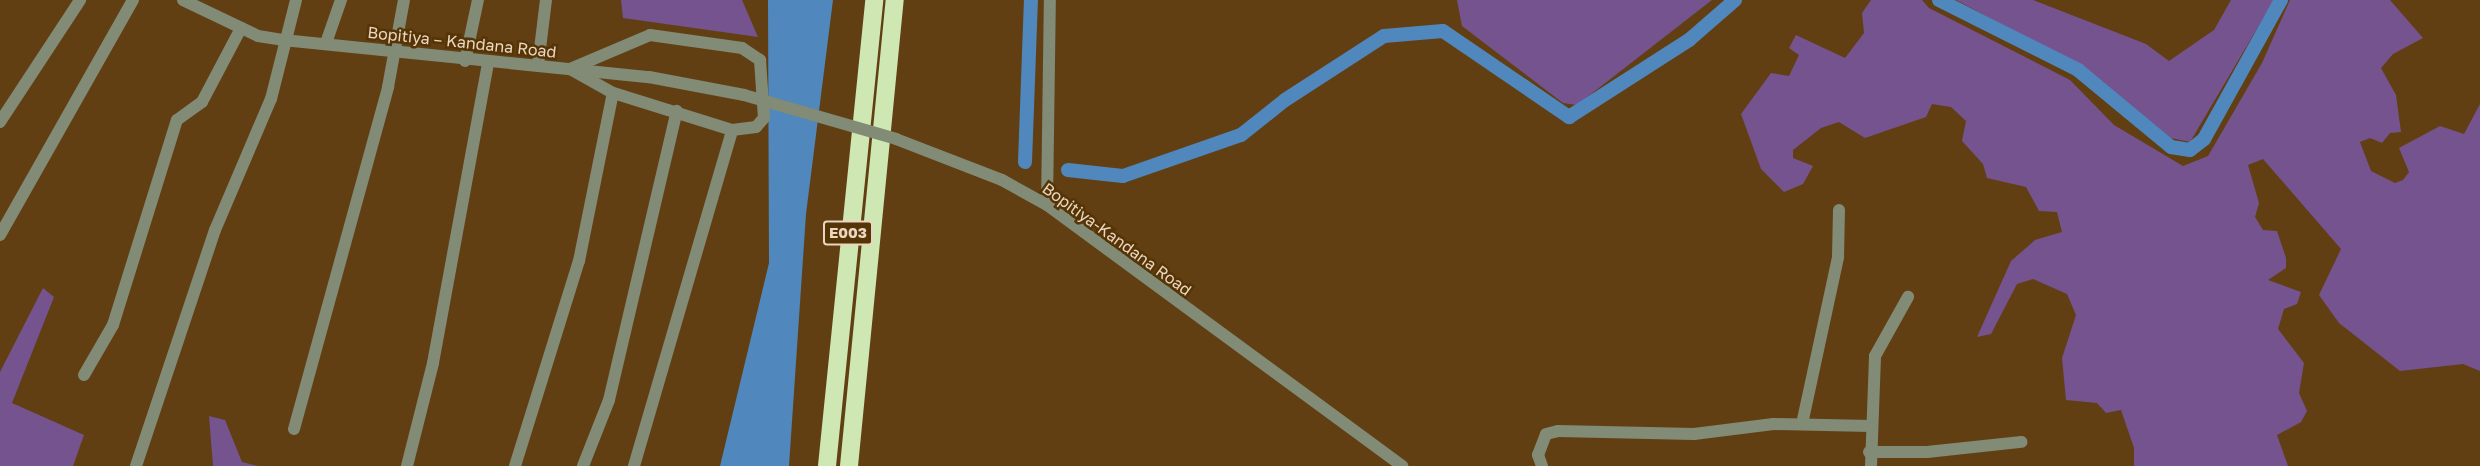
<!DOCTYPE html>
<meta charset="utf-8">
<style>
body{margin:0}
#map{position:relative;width:2480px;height:466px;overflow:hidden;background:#613f13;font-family:"Golos Text",sans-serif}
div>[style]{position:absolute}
.green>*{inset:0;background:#74538e}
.water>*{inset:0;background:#5087bd}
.canal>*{height:14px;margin:-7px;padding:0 7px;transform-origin:7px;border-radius:7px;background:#5087bd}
.minor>*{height:12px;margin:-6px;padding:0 6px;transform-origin:6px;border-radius:6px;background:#818b76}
.tertiary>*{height:12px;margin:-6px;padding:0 6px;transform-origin:6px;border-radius:6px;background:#818b76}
.motorway>*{height:18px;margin:-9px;padding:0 9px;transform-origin:9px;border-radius:9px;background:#cee7b3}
.tertiary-bridge>*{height:12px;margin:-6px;padding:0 6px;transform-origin:6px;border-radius:6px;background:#818b76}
span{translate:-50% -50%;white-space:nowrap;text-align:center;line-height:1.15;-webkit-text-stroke:5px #553405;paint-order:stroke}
.shield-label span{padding:2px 4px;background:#553405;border:2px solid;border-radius:4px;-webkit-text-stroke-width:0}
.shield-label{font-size:15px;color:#ebd6c1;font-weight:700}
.street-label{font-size:16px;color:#ebd6c1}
</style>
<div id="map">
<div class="green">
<i style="clip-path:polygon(621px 0,742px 0,758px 37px,623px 18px)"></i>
<i style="clip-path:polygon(1457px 0,1712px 0,1577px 105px,1563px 103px,1462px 26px)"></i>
<i style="clip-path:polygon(1871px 0,1922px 0,1929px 8px,2070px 80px,2114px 125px,2183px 166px,2208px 156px,2262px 63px,2290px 0,2390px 0,2423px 38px,2393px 54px,2381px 68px,2396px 95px,2401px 132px,2390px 133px,2382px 143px,2370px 138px,2360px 142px,2371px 171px,2395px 183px,2403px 180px,2409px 172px,2399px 148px,2440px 126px,2464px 134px,2480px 104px,2480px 371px,2463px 364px,2400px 371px,2339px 323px,2319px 295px,2341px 249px,2263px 159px,2248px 165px,2259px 203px,2255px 217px,2263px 230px,2277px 231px,2286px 258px,2286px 268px,2268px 280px,2301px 292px,2297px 304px,2284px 309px,2278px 329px,2304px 363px,2299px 393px,2307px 411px,2301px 422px,2277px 435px,2288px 466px,2134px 466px,2134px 448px,2121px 410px,2106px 413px,2097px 403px,2066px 400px,2062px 358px,2076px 315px,2067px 294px,2033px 279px,2017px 284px,1991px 334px,1977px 337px,2011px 261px,2035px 240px,2062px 232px,2057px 212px,2039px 211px,2026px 187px,1987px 178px,1983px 164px,1962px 141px,1966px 121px,1951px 107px,1932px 104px,1926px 117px,1865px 138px,1839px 122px,1821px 128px,1793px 150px,1793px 158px,1813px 166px,1803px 184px,1784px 192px,1761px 169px,1741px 114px,1771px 73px,1789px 76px,1799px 55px,1789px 48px,1796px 35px,1845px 58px,1864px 33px,1862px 13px)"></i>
<i style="clip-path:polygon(1956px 0,2033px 0,2146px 44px,2169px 61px,2214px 30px,2231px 0,2274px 0,2190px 142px,2171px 138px,2087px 69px)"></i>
<i style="clip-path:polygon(43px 288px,54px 297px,12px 403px,84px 435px,73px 466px,0 466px,0 372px)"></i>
<i style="clip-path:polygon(209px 416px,225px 420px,242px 462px,258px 466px,213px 466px)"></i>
</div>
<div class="water">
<i style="clip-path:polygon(768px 0,833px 0,806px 214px,789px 466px,720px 466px,769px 263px)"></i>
</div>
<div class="canal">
<i style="left:1939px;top:0;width:156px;rotate:26.7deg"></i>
<i style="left:2078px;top:70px;width:121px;rotate:39.6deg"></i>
<i style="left:2171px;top:147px;width:19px;rotate:9deg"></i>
<i style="left:2190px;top:150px;width:18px;rotate:-38deg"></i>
<i style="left:2204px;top:139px;width:159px;rotate:-61deg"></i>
<i style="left:1025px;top:162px;width:162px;rotate:-87.9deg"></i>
<i style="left:1068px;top:170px;width:55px;rotate:6.2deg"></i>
<i style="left:1123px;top:176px;width:125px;rotate:-19.2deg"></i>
<i style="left:1241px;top:135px;width:56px;rotate:-38.5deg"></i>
<i style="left:1285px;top:100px;width:118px;rotate:-32.9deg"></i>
<i style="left:1384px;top:36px;width:59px;rotate:-4.8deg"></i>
<i style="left:1443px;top:31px;width:153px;rotate:34.3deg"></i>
<i style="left:1569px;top:117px;width:143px;rotate:-32.7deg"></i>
<i style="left:1689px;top:40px;width:61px;rotate:-41deg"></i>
</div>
<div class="minor">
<i style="left:650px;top:35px;width:93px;rotate:8deg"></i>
<i style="left:742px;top:48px;width:22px;rotate:34deg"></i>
<i style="left:760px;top:60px;width:58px;rotate:86.1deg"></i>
<i style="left:764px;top:118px;width:12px;rotate:132deg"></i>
<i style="left:756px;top:127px;width:24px;rotate:173deg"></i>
<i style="left:732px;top:130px;width:125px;rotate:-162.7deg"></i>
<i style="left:613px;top:93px;width:49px;rotate:-150.8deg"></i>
<i style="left:570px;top:69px;width:87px;rotate:-23deg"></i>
<i style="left:326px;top:43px;width:46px;rotate:-70.8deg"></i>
<i style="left:465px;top:61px;width:62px;rotate:-78deg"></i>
<i style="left:538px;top:65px;width:65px;rotate:-83deg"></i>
<i style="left:0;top:122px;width:146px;rotate:-56.7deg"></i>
<i style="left:0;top:235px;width:270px;rotate:-60.5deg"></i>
<i style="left:84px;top:375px;width:58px;rotate:-59.9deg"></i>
<i style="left:113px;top:325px;width:215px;rotate:-72.7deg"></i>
<i style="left:177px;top:120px;width:31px;rotate:-36deg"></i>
<i style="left:202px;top:102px;width:84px;rotate:-62.2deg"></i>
<i style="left:1802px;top:424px;width:171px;rotate:-77.8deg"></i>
<i style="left:1838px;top:257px;width:47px;rotate:-88.8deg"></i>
<i style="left:294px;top:429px;width:355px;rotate:-74.6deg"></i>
<i style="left:388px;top:87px;width:88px;rotate:-79.6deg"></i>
<i style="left:1869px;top:452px;width:58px"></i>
<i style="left:1927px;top:452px;width:95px;rotate:-6.1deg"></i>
<i style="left:136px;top:466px;width:249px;rotate:-71.5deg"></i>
<i style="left:215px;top:230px;width:142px;rotate:-66.9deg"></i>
<i style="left:271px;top:99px;width:102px;rotate:-75.8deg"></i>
<i style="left:407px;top:466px;width:106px;rotate:-75.8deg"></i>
<i style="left:433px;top:363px;width:304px;rotate:-79.6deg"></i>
<i style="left:515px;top:466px;width:215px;rotate:-72.7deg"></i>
<i style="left:579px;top:261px;width:171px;rotate:-78.6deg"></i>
<i style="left:583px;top:466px;width:71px;rotate:-68.5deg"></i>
<i style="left:609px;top:400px;width:297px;rotate:-76.8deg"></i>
<i style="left:634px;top:466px;width:350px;rotate:-73.7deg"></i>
<i style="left:1542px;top:466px;width:12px;rotate:-110deg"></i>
<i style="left:1538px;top:455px;width:22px;rotate:-69deg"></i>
<i style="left:1546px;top:434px;width:12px;rotate:-14deg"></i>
<i style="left:1558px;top:431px;width:136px;rotate:1.3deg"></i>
<i style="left:1694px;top:434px;width:80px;rotate:-7.2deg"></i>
<i style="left:1773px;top:424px;width:98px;rotate:1.2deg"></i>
<i style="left:1871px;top:466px;width:110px;rotate:-87.9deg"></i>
<i style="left:1875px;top:356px;width:68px;rotate:-60.8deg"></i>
</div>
<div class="tertiary">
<i style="left:183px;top:0;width:83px;rotate:25.6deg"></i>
<i style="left:258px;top:36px;width:25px;rotate:9deg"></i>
<i style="left:283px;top:40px;width:368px;rotate:5.8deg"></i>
<i style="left:649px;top:77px;width:97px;rotate:10.7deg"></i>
<i style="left:896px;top:139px;width:114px;rotate:21.1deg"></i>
<i style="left:1002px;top:180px;width:51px;rotate:29.1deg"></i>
<i style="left:1047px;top:205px;width:441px;rotate:36.3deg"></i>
<i style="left:1047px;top:205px;width:205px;rotate:-89.2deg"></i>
</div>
<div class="motorway">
<i style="left:827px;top:466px;width:468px;rotate:-84.2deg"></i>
<i style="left:849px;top:466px;width:468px;rotate:-84.4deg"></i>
</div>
<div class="tertiary-bridge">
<i style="left:744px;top:95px;width:158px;rotate:16.1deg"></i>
</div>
<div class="shield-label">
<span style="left:848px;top:233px">E003</span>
</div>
<div class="street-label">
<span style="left:462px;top:42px;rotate:6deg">Bopitiya – Kandana Road</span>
<span style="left:1117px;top:239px;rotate:36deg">Bopitiya-Kandana Road</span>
</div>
</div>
